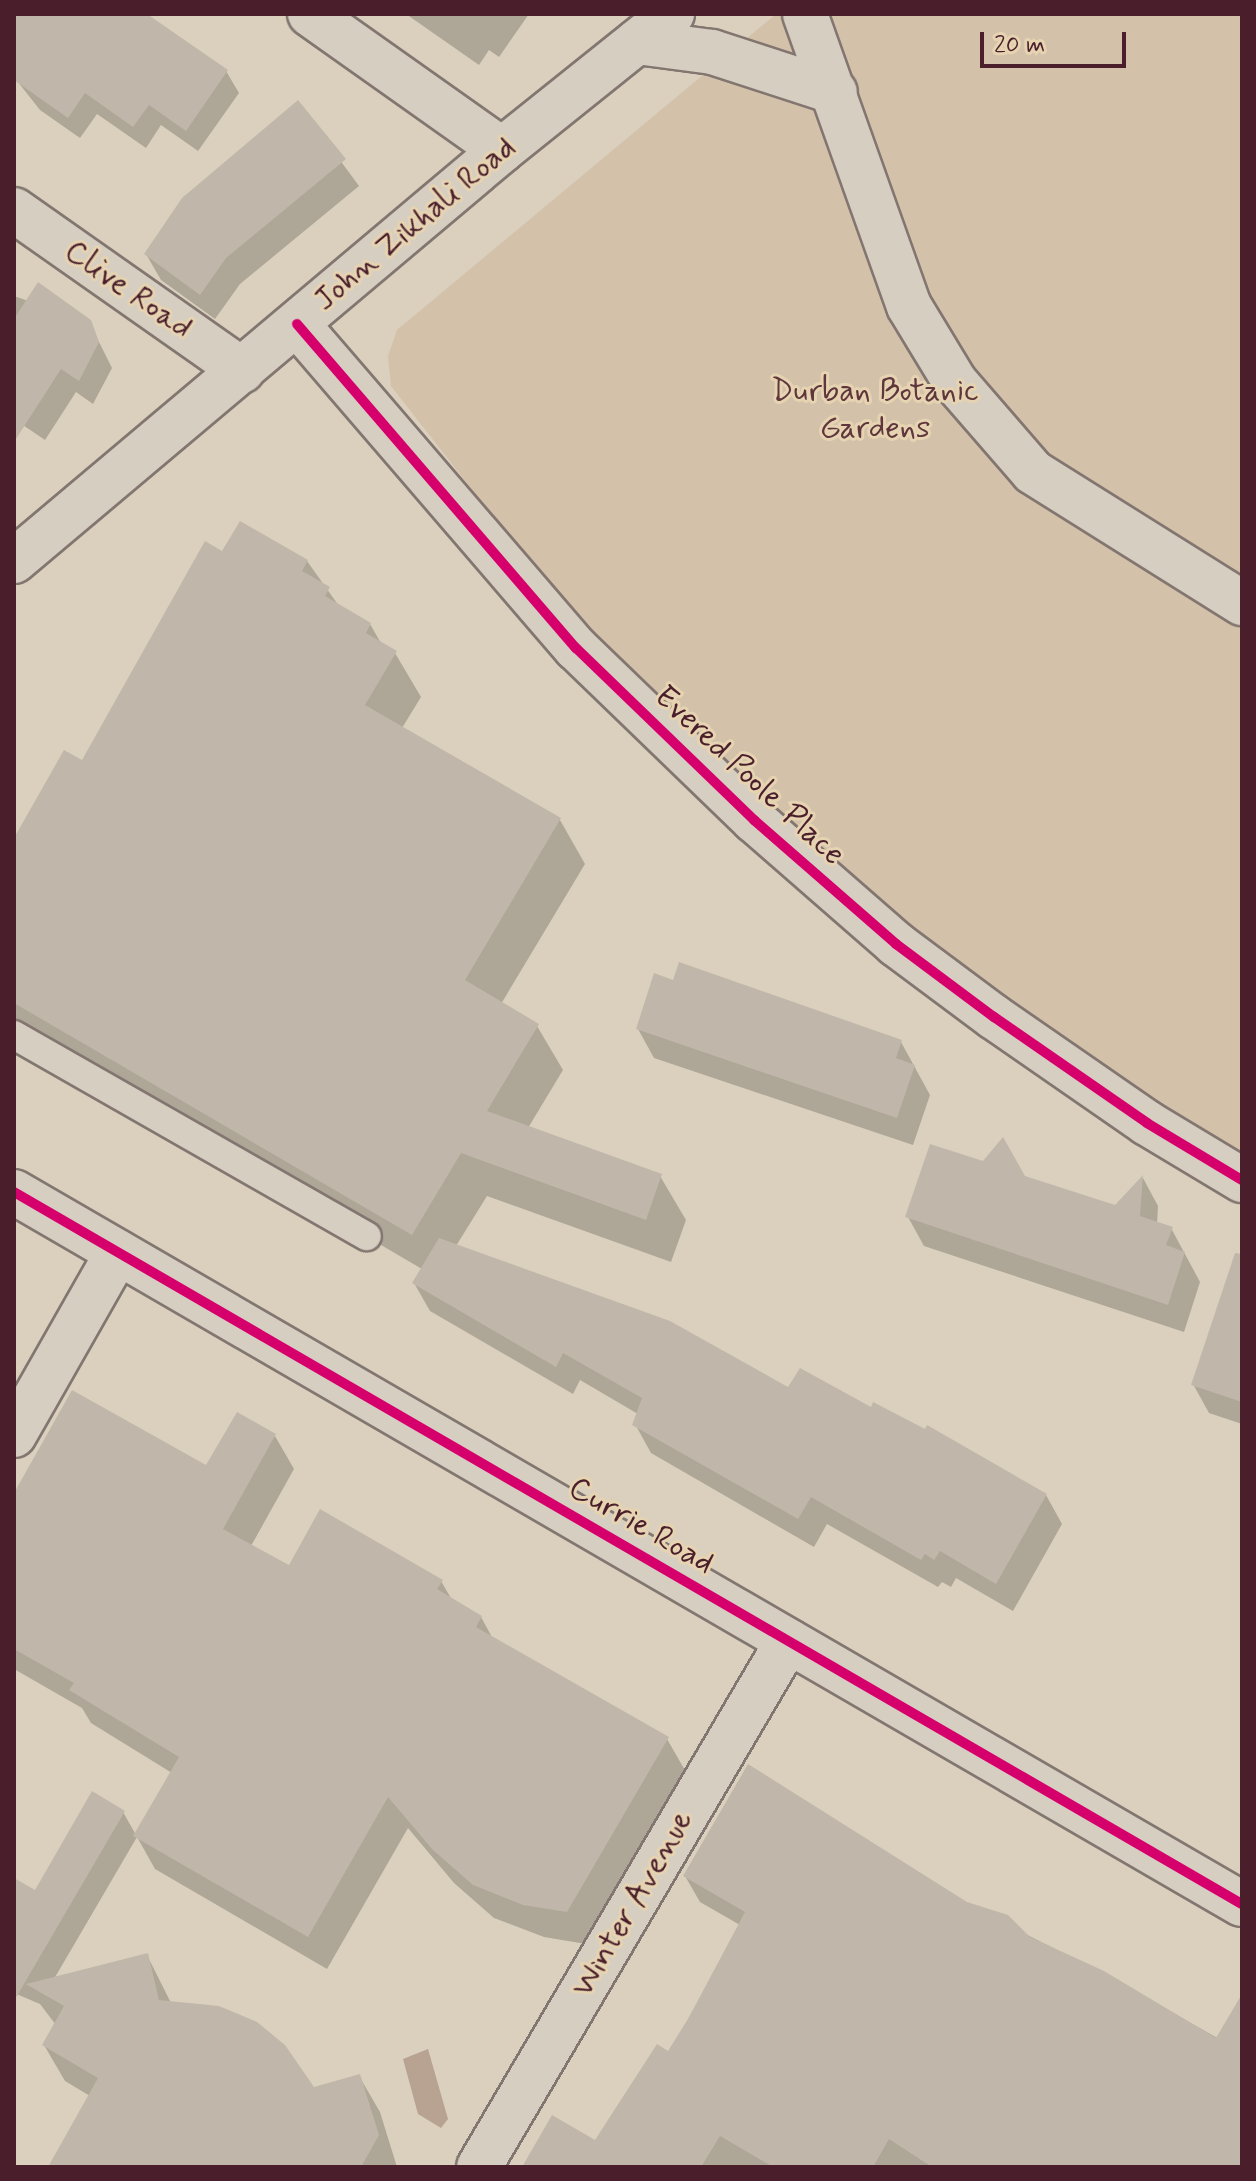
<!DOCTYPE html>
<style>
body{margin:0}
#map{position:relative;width:1256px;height:2181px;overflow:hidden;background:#dad0bd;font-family:Mynerve,sans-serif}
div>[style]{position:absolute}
.green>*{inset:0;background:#d3c1aa}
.water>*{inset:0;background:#b8a291}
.shadow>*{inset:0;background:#0003}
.building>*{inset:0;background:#c0b7aa}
.roads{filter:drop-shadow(2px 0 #837670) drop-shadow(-2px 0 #837670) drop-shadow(0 2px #837670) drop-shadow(0 -2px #837670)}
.lane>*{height:28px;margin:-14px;padding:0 14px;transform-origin:14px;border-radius:14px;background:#d6cec1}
.street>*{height:44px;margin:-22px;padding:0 22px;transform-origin:22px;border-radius:22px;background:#d6cec1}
.secondary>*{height:44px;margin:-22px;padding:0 22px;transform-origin:22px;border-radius:22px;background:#d6cec1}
.primary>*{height:44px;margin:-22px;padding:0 22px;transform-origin:22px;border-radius:22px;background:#d6cec1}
.cycleway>*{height:10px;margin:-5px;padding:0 5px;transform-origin:5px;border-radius:5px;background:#d6006c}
span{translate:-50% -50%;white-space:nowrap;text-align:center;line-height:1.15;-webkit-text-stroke:6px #e6d3b1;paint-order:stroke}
.street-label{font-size:32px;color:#4a1f2b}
.park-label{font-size:32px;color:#5e363c}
.frame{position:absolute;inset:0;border:16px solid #4a1f2b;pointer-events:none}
.scale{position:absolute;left:980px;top:32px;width:146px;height:36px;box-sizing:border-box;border:4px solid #4a1f2b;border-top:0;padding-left:10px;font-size:24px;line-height:28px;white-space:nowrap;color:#4a1f2b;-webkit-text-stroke:6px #e6d3b1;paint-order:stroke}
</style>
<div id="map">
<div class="green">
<i style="clip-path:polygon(776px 14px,1242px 14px,1242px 1172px,882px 923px,624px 684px,391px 386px,388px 356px,397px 330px)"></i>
</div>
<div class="water">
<i style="clip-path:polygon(428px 2049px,448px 2119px,441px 2128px,418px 2114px,403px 2059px)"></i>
</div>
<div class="shadow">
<i style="clip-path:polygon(14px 14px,146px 14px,226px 71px,239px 93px,198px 151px,161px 125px,146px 148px,97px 114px,80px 138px,40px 110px,14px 77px)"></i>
<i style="clip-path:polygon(406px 14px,529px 14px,499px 57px,489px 50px,479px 65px)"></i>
<i style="clip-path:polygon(298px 103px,359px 186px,240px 284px,215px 319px,161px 280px,146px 254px)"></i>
<i style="clip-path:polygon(14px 296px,89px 322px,112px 368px,93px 404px,76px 392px,45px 440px,14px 419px)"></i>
<i style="clip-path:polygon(223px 554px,307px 561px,339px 606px,370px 624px,382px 645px,395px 653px,421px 697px,402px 728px,560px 820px,585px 864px,501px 1004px,537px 1026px,563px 1070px,528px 1128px,660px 1176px,686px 1220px,671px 1262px,487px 1196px,456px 1246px,789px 1390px,872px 1409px,1046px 1495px,1062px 1524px,1013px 1611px,956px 1578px,951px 1587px,942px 1582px,938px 1587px,827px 1524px,814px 1547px,651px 1453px,635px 1424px,638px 1414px,580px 1380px,573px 1394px,430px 1311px,414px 1283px,422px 1269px,14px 1030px,14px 842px,82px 763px)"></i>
<i style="clip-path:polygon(638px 1029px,901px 1042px,930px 1095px,913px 1145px,654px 1058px)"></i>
<i style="clip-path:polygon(1025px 1178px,1115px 1207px,1143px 1178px,1158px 1206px,1157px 1224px,1171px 1228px,1200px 1282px,1184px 1332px,924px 1246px,908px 1217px)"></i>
<i style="clip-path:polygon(1242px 1322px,1242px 1424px,1209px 1413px,1193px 1384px)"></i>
<i style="clip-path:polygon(275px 1436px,294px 1469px,251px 1546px,289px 1567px,441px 1581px,452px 1600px,481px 1617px,493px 1639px,667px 1739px,686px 1772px,586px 1944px,544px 1937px,494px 1918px,454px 1883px,408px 1828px,327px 1969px,155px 1869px,137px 1837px,54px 1979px,147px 1955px,171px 2003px,313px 2089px,359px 2076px,380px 2112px,397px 2167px,51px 2167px,90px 2096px,65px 2081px,44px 2045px,56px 2025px,40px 2004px,14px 1993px,14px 1880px,36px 1893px,123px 1812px,136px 1835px,172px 1773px,91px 1723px,82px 1708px,14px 1669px,14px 1497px,206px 1468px)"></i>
<i style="clip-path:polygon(685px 1876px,966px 1904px,1103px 1973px,1242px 2052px,1242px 2167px,525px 2167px,596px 2143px,669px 2054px,740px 1925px,700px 1902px)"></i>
</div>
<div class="building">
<i style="clip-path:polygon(14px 14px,147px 14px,228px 70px,186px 131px,149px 105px,133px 127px,85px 93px,68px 118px,14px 80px)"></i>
<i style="clip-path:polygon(298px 100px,346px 159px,226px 258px,200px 295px,144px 254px,182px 198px)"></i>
<i style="clip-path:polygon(38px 282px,91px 320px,99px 342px,79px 381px,61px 369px,14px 442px,14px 319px)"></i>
<i style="clip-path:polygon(240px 521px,308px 560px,302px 571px,330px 587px,325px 596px,371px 623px,366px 633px,397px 651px,365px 705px,561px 818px,465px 980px,539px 1024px,487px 1111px,662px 1174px,646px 1220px,461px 1153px,412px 1235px,14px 1003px,14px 838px,64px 750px,82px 760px,205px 541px,222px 551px)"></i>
<i style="clip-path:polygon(679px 962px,902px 1040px,896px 1058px,915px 1065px,897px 1118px,636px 1029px,654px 973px,673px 980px)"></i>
<i style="clip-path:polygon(1003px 1137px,1025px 1176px,1115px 1205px,1143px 1175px,1140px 1216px,1173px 1227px,1166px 1245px,1185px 1252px,1168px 1305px,905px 1217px,930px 1144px,983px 1161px)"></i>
<i style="clip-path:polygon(439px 1238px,670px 1321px,788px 1387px,800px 1368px,871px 1407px,873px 1402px,925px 1429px,927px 1425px,1047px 1494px,996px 1584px,940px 1551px,934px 1560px,925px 1554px,921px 1560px,811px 1497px,798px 1519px,632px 1425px,642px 1398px,563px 1353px,556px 1367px,412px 1283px)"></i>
<i style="clip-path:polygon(1235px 1253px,1242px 1254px,1242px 1402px,1191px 1385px)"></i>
<i style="clip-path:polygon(72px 1390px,206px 1465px,237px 1412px,276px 1434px,223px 1529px,289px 1565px,320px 1509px,443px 1580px,437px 1589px,482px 1616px,476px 1627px,669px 1737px,567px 1912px,523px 1905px,473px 1885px,433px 1850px,388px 1797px,308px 1937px,133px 1836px,179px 1757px,69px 1690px,74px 1683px,14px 1649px,14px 1493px)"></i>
<i style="clip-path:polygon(748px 1764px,967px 1902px,1008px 1915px,1030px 1937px,1104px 1971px,1216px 2038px,1242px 1994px,1242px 2167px,932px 2167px,889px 2139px,873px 2167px,773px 2167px,720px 2136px,701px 2167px,522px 2167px,552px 2115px,595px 2140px,657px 2044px,668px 2051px,688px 2019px,745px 1912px,683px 1876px)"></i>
<i style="clip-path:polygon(92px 1791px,125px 1811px,14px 2001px,14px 1878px,35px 1890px)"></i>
<i style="clip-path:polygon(148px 1953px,159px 2000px,219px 2006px,257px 2022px,285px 2045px,314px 2087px,360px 2074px,379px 2135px,361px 2167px,48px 2167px,98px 2078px,42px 2045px,64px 2006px,26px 1984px)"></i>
</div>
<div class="roads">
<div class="lane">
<i style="left:14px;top:1035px;width:406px;rotate:29.7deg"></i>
</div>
<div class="street">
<i style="left:310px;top:14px;width:235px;rotate:35.3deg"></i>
<i style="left:14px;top:210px;width:279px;rotate:35.1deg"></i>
<i style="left:297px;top:324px;width:428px;rotate:49.3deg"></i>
<i style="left:576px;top:648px;width:248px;rotate:44deg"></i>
<i style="left:754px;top:820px;width:189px;rotate:41.1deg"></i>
<i style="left:896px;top:944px;width:122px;rotate:36.7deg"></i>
<i style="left:994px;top:1017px;width:186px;rotate:34.7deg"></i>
<i style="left:1147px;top:1123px;width:111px;rotate:31deg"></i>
<i style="left:14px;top:1192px;width:1419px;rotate:30.11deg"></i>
<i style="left:14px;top:1435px;width:210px;rotate:-60.4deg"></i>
<i style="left:479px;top:2167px;width:610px;rotate:-59.57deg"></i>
</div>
<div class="secondary">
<i style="left:14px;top:561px;width:638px;rotate:-40.1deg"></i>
<i style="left:502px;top:150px;width:218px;rotate:-38.7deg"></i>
</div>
<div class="primary">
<i style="left:805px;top:14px;width:310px;rotate:70.4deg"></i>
<i style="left:909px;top:306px;width:89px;rotate:58.8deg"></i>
<i style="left:955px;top:382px;width:119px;rotate:49.1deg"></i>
<i style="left:1033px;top:472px;width:247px;rotate:32.1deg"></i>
<i style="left:637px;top:42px;width:76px;rotate:7.6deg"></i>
<i style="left:712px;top:52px;width:129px;rotate:18deg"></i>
</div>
</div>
<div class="cycleway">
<i style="left:297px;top:324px;width:428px;rotate:49.3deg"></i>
<i style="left:576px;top:648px;width:248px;rotate:44deg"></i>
<i style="left:754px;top:820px;width:189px;rotate:41.1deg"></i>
<i style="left:896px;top:944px;width:122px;rotate:36.7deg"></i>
<i style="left:994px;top:1017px;width:186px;rotate:34.7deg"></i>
<i style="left:1147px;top:1123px;width:111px;rotate:31deg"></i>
<i style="left:14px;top:1192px;width:1419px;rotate:30.11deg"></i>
</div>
<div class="street-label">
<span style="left:415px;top:224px;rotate:-40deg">John Zikhali Road</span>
<span style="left:128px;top:290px;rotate:35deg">Clive Road</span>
<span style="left:749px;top:776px;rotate:43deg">Evered Poole Place</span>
<span style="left:641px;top:1526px;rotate:30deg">Currie Road</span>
<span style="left:633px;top:1904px;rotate:-60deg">Winter Avenue</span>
</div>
<div class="park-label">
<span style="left:875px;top:410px">Durban Botanic<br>Gardens</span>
</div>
<div class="frame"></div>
<div class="scale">20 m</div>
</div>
